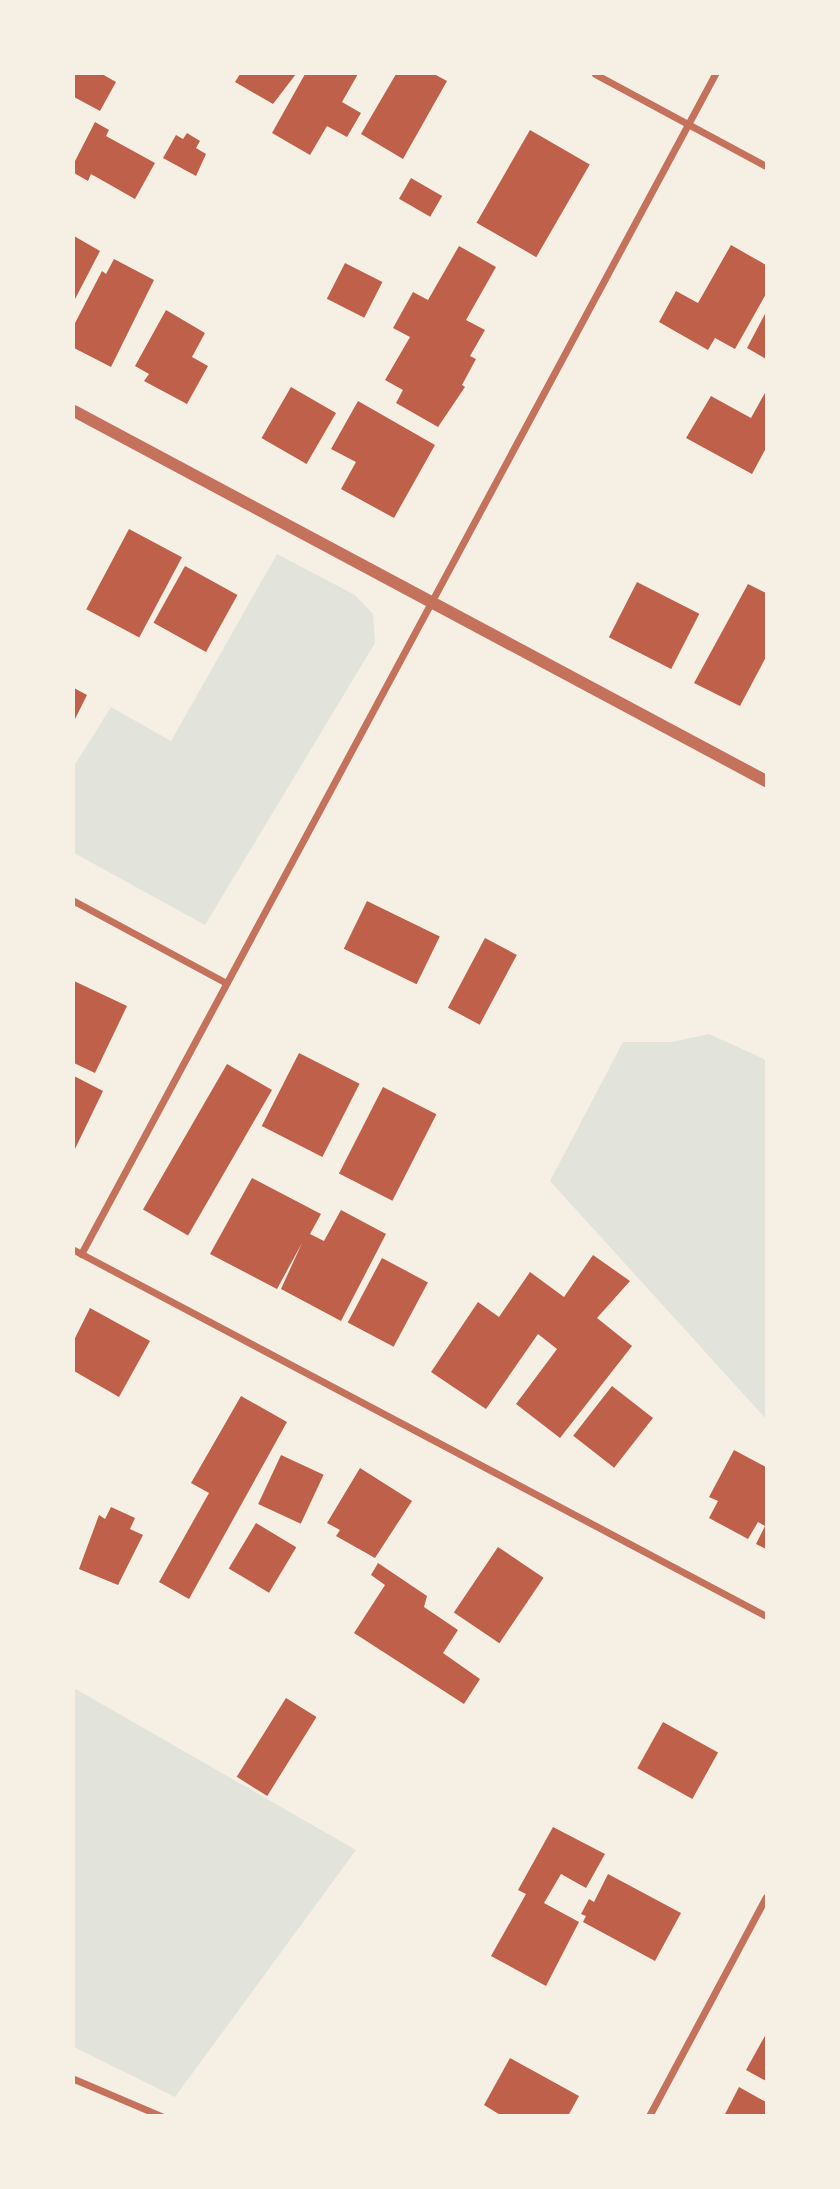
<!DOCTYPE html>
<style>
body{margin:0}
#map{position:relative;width:840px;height:2189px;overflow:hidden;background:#f6efe4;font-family:Quicksand,sans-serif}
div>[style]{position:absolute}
.green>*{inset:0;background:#e2e4dc}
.building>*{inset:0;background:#bf614a;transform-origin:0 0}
.minor>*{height:7px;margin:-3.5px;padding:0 3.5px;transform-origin:3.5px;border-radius:3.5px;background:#c5725c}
.tertiary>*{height:12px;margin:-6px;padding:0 6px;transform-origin:6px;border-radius:6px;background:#c5725c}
span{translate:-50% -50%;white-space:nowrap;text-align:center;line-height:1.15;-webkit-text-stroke:6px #f6efe4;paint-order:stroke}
.frame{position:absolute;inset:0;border:75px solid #f6efe4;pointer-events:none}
</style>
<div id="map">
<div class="green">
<i style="clip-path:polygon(277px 554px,355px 595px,373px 614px,375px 643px,205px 925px,74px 853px,74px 766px,111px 707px,171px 741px)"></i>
<i style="clip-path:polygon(709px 1034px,766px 1060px,766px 1419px,550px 1181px,623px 1042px,672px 1042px)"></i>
<i style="clip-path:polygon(74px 1688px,356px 1850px,175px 2097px,74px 2047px)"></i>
</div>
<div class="building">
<i style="clip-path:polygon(74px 74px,102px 74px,116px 82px,100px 111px,74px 97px)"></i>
<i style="clip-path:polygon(240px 74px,296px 74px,273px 104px,235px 82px)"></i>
<i style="clip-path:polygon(305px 74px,358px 74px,342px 102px,361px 113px,347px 137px,327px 126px,310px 155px,272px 133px)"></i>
<i style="clip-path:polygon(396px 74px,434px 74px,447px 81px,403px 159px,361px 134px)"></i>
<i style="clip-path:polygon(95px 122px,109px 130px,106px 136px,155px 163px,135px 199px,91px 174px,88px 181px,74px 173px,74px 163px)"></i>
<i style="left:530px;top:130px;width:69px;height:107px;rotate:30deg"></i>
<i style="clip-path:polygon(187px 133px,200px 141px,196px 148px,206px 154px,196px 176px,163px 158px,176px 135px,183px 139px)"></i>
<i style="left:411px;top:178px;width:36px;height:24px;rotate:30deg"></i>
<i style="clip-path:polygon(74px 236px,100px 251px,74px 301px)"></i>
<i style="clip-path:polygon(731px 245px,766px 265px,766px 294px,735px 349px,715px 338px,708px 350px,659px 322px,676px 291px,698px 303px)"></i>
<i style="clip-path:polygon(459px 246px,496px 267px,466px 320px,485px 330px,470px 356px,476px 359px,462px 385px,465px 387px,438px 427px,396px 403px,403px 390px,385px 380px,410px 337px,393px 328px,413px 292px,428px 300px)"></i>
<i style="clip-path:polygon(114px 259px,154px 280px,111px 367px,74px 348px,74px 325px,102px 271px,106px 274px)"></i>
<i style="left:345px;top:263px;width:42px;height:40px;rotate:27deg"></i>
<i style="clip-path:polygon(166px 310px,205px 333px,192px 357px,208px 366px,187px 404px,144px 381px,149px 374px,135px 366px)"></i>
<i style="clip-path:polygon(766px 312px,766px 359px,747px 348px)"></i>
<i style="left:291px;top:387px;width:52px;height:59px;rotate:30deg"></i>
<i style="clip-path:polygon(766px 391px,766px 448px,752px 474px,686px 438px,711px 396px,751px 418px)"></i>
<i style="clip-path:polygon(358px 401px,435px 445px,394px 518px,341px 489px,356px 462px,331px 449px)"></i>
<i style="left:129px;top:529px;width:60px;height:91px;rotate:28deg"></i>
<i style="left:185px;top:566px;width:60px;height:65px;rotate:29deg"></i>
<i style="left:637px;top:582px;width:70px;height:62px;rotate:27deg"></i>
<i style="clip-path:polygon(748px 584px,766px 593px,766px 657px,740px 706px,694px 683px)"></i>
<i style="clip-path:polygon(74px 688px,87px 695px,74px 721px)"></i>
<i style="left:367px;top:901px;width:81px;height:53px;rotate:26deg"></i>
<i style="left:485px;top:938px;width:36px;height:79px;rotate:28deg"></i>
<i style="clip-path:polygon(74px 981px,127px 1006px,95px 1073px,74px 1063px)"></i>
<i style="left:299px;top:1053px;width:68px;height:82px;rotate:27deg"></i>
<i style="left:227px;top:1064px;width:52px;height:168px;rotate:30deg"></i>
<i style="clip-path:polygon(74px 1076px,103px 1091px,74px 1151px)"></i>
<i style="left:383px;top:1087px;width:60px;height:97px;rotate:27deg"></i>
<i style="clip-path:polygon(252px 1178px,321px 1214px,310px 1234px,324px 1241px,341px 1210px,386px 1234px,341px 1321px,281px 1289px,302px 1243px,277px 1289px,210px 1254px)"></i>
<i style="clip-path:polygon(593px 1255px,630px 1281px,597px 1318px,632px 1346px,560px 1438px,516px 1404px,557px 1349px,538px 1334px,486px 1409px,431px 1372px,478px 1302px,499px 1317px,530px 1272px,564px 1297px)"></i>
<i style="left:382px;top:1258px;width:52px;height:73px;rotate:28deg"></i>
<i style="clip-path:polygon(90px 1308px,150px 1341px,119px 1397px,74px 1371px,74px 1340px)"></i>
<i style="left:612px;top:1386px;width:52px;height:63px;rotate:38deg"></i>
<i style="clip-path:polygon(241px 1396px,287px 1422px,189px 1599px,159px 1582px,209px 1493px,191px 1483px)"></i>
<i style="clip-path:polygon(734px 1450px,766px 1467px,766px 1549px,756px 1544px,765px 1526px,758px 1522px,748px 1539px,709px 1518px,718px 1501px,709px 1497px)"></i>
<i style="left:281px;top:1455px;width:47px;height:54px;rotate:25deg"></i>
<i style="clip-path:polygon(360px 1468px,412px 1501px,375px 1558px,336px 1536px,340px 1530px,327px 1523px)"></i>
<i style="clip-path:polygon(111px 1507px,135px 1518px,130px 1529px,143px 1535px,118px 1585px,79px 1569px,99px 1515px,105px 1519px)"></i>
<i style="left:256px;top:1523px;width:47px;height:53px;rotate:31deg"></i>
<i style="left:498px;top:1547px;width:55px;height:79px;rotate:34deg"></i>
<i style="clip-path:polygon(378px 1563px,427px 1596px,424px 1607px,458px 1630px,443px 1653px,480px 1679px,464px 1704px,354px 1633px,385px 1585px,371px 1575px)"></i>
<i style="left:286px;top:1698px;width:36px;height:93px;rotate:32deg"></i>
<i style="left:663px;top:1722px;width:63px;height:53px;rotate:29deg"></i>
<i style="clip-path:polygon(553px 1827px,605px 1854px,586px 1888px,561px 1874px,544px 1903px,579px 1922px,546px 1986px,491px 1956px,526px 1894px,518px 1890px)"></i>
<i style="clip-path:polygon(608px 1874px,681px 1913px,655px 1961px,583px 1922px,586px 1916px,581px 1914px,589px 1899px,594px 1902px)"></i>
<i style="clip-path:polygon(766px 2034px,766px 2081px,746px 2070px)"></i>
<i style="clip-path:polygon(510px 2058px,579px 2096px,568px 2116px,502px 2116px,484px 2105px)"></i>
<i style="clip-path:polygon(739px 2087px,766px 2102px,766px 2116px,724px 2116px)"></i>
</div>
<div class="minor">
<i style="left:595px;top:74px;width:194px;rotate:28.3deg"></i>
<i style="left:74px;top:901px;width:173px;rotate:28.3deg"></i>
<i style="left:74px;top:1250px;width:783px;rotate:27.87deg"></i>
<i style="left:81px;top:1254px;width:1340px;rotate:-61.75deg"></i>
<i style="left:74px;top:2079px;width:95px;rotate:23deg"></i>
<i style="left:649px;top:2116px;width:248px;rotate:-61.9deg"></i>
</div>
<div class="tertiary">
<i style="left:74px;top:411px;width:785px;rotate:28.13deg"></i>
</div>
<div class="frame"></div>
</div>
